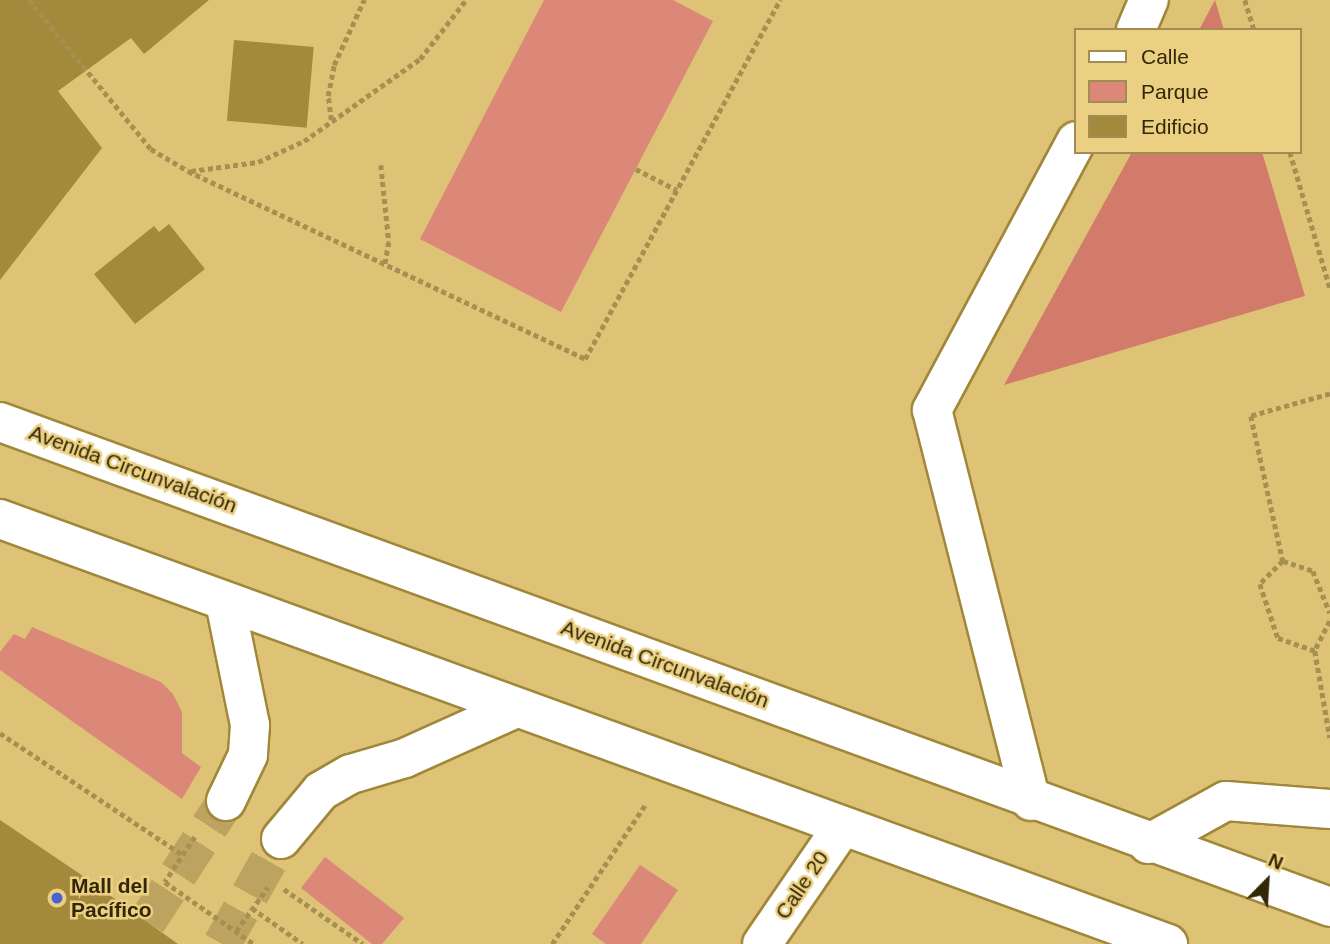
<!DOCTYPE html>
<meta charset="utf-8">
<style>
body{margin:0}
#map{position:relative;width:1330px;height:944px;overflow:hidden;background:#dec377;font-family:Arial,sans-serif}
div>[style]{position:absolute}
.green>*{inset:0;background:#dc8878}
.forest>*{inset:0;background:#d37b6b}
.building>*{inset:0;background:#a2893c;transform-origin:0 0}
.minor-tunnel>*{height:38px;margin-top:-19px;transform-origin:0;background:repeating-linear-gradient(90deg,#bca460 0 38px,transparent 0 57px)}
.path>*{height:4.5px;margin-top:-2.25px;transform-origin:0;background:repeating-linear-gradient(90deg,#a58f51 0 5px,transparent 0 8.5px)}
.roads{filter:drop-shadow(2px 0 #a0873a) drop-shadow(-2px 0 #a0873a) drop-shadow(0 2px #a0873a) drop-shadow(0 -2px #a0873a)}
.minor>*{height:38px;margin:-19px;padding:0 19px;transform-origin:19px;border-radius:19px;background:#fff}
.major>*{height:38px;margin:-19px;padding:0 19px;transform-origin:19px;border-radius:19px;background:#fff}
.dots>*{width:19px;height:19px;translate:-50% -50%;box-sizing:border-box;border:4px solid #ebd083;border-radius:50%}
span{translate:-50% -50%;white-space:nowrap;text-align:center;line-height:1.15;-webkit-text-stroke:5px #ebd083;paint-order:stroke}
.street-label{font-size:21px;color:#322706}
.poi-label{font-size:21px;color:#322706;font-weight:700}
.left{translate:0 -50%;text-align:left}
.legend{position:absolute;left:1074px;top:28px;width:228px;height:126px;box-sizing:border-box;background:#ebd083;border:2px solid #a18c51;margin:0;padding:9px 12px;list-style:none;font-size:21px;color:#322706}
.legend li{display:flex;align-items:center;gap:14px;height:35px}
.legend b{width:35px;border:2px solid #a18c51}
.north{position:absolute;left:1232px;top:846px;width:70px;height:70px;-webkit-text-stroke:5px #ebd083;paint-order:stroke;rotate:24deg;font-size:19px;font-weight:700;line-height:28px;text-align:center;color:#322706}
.north::after{content:'';display:block;margin:auto;width:24px;height:32px;background:#322706;clip-path:polygon(50% 0,100% 100%,50% 72%,0 100%)}
</style>
<div id="map">
<div class="green">
<i style="clip-path:polygon(544px 0,673px 0,713px 21px,561px 312px,420px 239px)"></i>
<i style="clip-path:polygon(32px 627px,161px 682px,173px 694px,182px 712px,182px 753px,201px 767px,182px 799px,0 670px,0 652px,14px 634px,25px 639px)"></i>
<i style="clip-path:polygon(325px 857px,404px 918px,382px 944px,372px 944px,301px 888px)"></i>
<i style="clip-path:polygon(640px 865px,678px 890px,641px 944px,606px 944px,592px 934px)"></i>
</div>
<div class="forest">
<i style="clip-path:polygon(1215px 0,1224px 30px,1199px 30px)"></i>
<i style="clip-path:polygon(1132px 152px,1262px 152px,1305px 296px,1004px 385px)"></i>
</div>
<div class="building">
<i style="clip-path:polygon(0 0,209px 0,144px 54px,131px 38px,58px 91px,102px 148px,0 280px)"></i>
<i style="left:234px;top:40px;width:80px;height:81px;rotate:5deg"></i>
<i style="clip-path:polygon(169px 224px,205px 269px,135px 324px,94px 274px,154px 226px,159px 232px)"></i>
<i style="clip-path:polygon(0 820px,80px 874px,178px 944px,0 944px)"></i>
</div>
<div class="minor-tunnel">
<i style="left:147px;top:922px;width:145px;rotate:-56.9deg"></i>
<i style="left:222px;top:944px;width:120px;rotate:-60.7deg"></i>
</div>
<div class="path">
<i style="left:29px;top:0;width:193px;rotate:50.7deg"></i>
<i style="left:151px;top:149px;width:43px;rotate:30.7deg"></i>
<i style="left:188px;top:171px;width:439px;rotate:25.3deg"></i>
<i style="left:585px;top:359px;width:409px;rotate:-61.5deg"></i>
<i style="left:1245px;top:0;width:31px;rotate:73deg"></i>
<i style="left:331px;top:120px;width:24px;rotate:-97deg"></i>
<i style="left:328px;top:96px;width:32px;rotate:-79deg"></i>
<i style="left:334px;top:65px;width:72px;rotate:-65.2deg"></i>
<i style="left:1290px;top:152px;width:142px;rotate:73.6deg"></i>
<i style="left:381px;top:165px;width:77px;rotate:84.1deg"></i>
<i style="left:389px;top:242px;width:22px;rotate:100deg"></i>
<i style="left:636px;top:169px;width:46px;rotate:27.1deg"></i>
<i style="left:191px;top:171px;width:68px;rotate:-7.7deg"></i>
<i style="left:258px;top:162px;width:51px;rotate:-24.5deg"></i>
<i style="left:304px;top:141px;width:142px;rotate:-35.3deg"></i>
<i style="left:420px;top:59px;width:75px;rotate:-52.1deg"></i>
<i style="left:1330px;top:394px;width:82px;rotate:164.4deg"></i>
<i style="left:1251px;top:416px;width:148px;rotate:77.6deg"></i>
<i style="left:1283px;top:561px;width:32px;rotate:18deg"></i>
<i style="left:1313px;top:571px;width:45px;rotate:68deg"></i>
<i style="left:1283px;top:561px;width:33px;rotate:135deg"></i>
<i style="left:1260px;top:584px;width:57px;rotate:71.6deg"></i>
<i style="left:1278px;top:638px;width:39px;rotate:19deg"></i>
<i style="left:1330px;top:621px;width:34px;rotate:117deg"></i>
<i style="left:1315px;top:651px;width:88px;rotate:80.2deg"></i>
<i style="left:0;top:733px;width:220px;rotate:33.7deg"></i>
<i style="left:195px;top:837px;width:54px;rotate:123.7deg"></i>
<i style="left:165px;top:882px;width:108px;rotate:34.9deg"></i>
<i style="left:284px;top:889px;width:96px;rotate:34.8deg"></i>
<i style="left:252px;top:908px;width:62px;rotate:35.2deg"></i>
<i style="left:236px;top:931px;width:54px;rotate:-54deg"></i>
<i style="left:552px;top:944px;width:167px;rotate:-56.2deg"></i>
</div>
<div class="roads">
<div class="minor">
<i style="left:1136px;top:30px;width:33px;rotate:-67deg"></i>
<i style="left:225px;top:602px;width:126px;rotate:78.5deg"></i>
<i style="left:250px;top:725px;width:30px;rotate:94deg"></i>
<i style="left:248px;top:755px;width:51px;rotate:115.6deg"></i>
<i style="left:1031px;top:801px;width:403px;rotate:-104.2deg"></i>
<i style="left:932px;top:410px;width:305px;rotate:-61.8deg"></i>
<i style="left:281px;top:839px;width:62px;rotate:-50.2deg"></i>
<i style="left:321px;top:791px;width:34px;rotate:-30deg"></i>
<i style="left:351px;top:774px;width:56px;rotate:-16.5deg"></i>
<i style="left:405px;top:758px;width:122px;rotate:-24.2deg"></i>
<i style="left:1148px;top:844px;width:89px;rotate:-28.9deg"></i>
<i style="left:1226px;top:801px;width:104px;rotate:4.4deg"></i>
<i style="left:762px;top:944px;width:142px;rotate:-55.6deg"></i>
</div>
<div class="major">
<i style="left:0;top:422px;width:1416px;rotate:20.03deg"></i>
<i style="left:0;top:519px;width:1243px;rotate:19.99deg"></i>
</div>
</div>
<div class="dots">
<i style="left:57px;top:898px;background:#4a60d4"></i>
</div>
<div class="street-label">
<span style="left:133px;top:469px;rotate:20deg">Avenida Circunvalación</span>
<span style="left:665px;top:664px;rotate:20deg">Avenida Circunvalación</span>
<span style="left:802px;top:885px;rotate:-56deg">Calle 20</span>
</div>
<div class="poi-label">
<span class="left" style="left:71px;top:898px">Mall del<br>Pacífico</span>
</div>
<ul class="legend">
<li><b style="height:9px;background:#fff"></b>Calle</li>
<li><b style="height:19px;background:#dc8878"></b>Parque</li>
<li><b style="height:19px;background:#a2893c"></b>Edificio</li>
</ul>
<div class="north">N</div>
</div>
